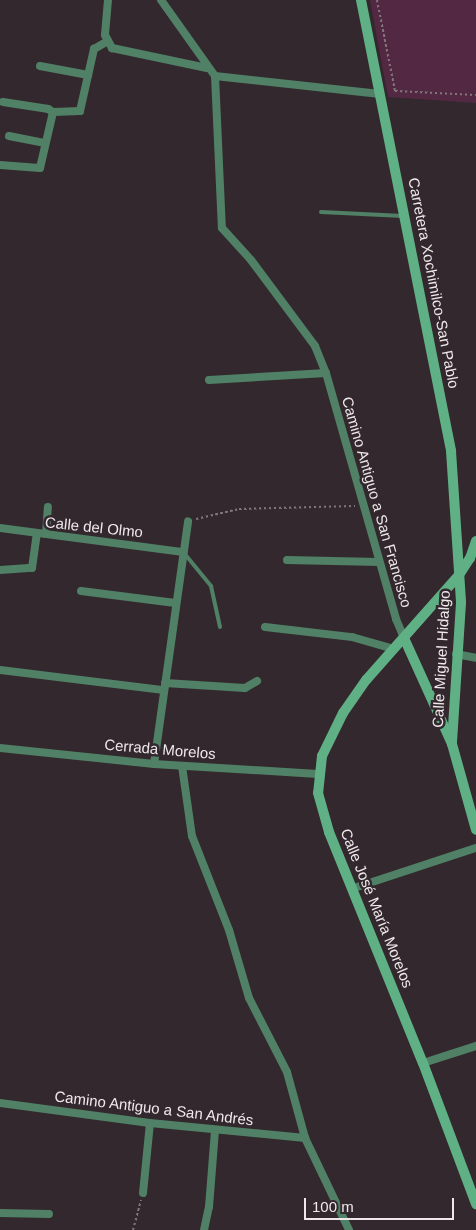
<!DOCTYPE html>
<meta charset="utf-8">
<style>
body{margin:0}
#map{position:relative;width:476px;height:1230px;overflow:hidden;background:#32282d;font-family:Helvetica,sans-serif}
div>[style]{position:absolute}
.green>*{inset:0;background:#532842}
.path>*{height:2px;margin-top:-1px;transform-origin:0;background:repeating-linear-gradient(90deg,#80777b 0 2.5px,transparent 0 5px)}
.lane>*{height:4px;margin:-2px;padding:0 2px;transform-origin:2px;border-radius:2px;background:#508065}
.street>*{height:8px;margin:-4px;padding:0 4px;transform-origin:4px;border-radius:4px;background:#508065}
.secondary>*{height:10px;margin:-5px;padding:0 5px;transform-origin:5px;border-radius:5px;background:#60b085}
span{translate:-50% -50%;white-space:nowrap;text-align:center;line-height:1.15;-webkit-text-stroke:5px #32282d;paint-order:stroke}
.street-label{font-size:15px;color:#efe8eb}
.scale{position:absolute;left:304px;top:1198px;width:150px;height:22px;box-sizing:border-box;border:2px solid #efe8eb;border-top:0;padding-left:6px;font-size:15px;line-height:18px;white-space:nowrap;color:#efe8eb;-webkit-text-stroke:4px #32282d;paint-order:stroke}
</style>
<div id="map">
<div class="green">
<i style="clip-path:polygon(370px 0,476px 0,476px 103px,388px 97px)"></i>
</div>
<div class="path">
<i style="left:377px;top:0;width:93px;rotate:78.8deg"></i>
<i style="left:395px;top:91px;width:81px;rotate:2.8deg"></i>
<i style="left:196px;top:519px;width:44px;rotate:-13.1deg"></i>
<i style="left:239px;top:509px;width:116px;rotate:-1.5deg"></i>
<i style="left:133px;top:1230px;width:31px;rotate:-75deg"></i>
</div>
<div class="lane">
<i style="left:321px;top:212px;width:82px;rotate:2.8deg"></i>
<i style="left:184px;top:553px;width:43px;rotate:50.7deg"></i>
<i style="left:211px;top:586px;width:42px;rotate:77.6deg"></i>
</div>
<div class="street">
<i style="left:108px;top:0;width:35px;rotate:95deg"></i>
<i style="left:105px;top:35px;width:15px;rotate:62deg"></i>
<i style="left:112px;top:48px;width:97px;rotate:11.9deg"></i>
<i style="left:161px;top:0;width:93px;rotate:54.6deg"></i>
<i style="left:40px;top:66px;width:49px;rotate:10.6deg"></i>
<i style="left:215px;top:76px;width:152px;rotate:87.4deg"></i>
<i style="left:222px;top:228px;width:43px;rotate:47.8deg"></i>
<i style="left:251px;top:260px;width:107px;rotate:53.3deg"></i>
<i style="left:315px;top:346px;width:29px;rotate:68deg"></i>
<i style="left:326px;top:373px;width:256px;rotate:74.1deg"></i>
<i style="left:396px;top:619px;width:21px;rotate:67deg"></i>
<i style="left:215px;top:76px;width:166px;rotate:6.2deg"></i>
<i style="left:3px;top:102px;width:46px;rotate:8.8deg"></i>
<i style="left:48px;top:109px;width:6px;rotate:31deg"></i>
<i style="left:53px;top:112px;width:27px;rotate:-2deg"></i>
<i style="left:80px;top:111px;width:64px;rotate:-77.3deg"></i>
<i style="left:94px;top:49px;width:14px;rotate:-30deg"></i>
<i style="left:9px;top:136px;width:37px;rotate:11deg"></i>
<i style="left:0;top:165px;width:40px;rotate:4.3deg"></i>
<i style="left:40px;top:168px;width:57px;rotate:-76.9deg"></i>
<i style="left:209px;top:380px;width:117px;rotate:-3.4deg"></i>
<i style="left:0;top:528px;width:185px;rotate:7.5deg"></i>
<i style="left:46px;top:534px;width:27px;rotate:-86deg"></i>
<i style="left:287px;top:560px;width:92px;rotate:1.2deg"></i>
<i style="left:0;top:570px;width:32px;rotate:-4deg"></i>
<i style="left:32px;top:568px;width:34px;rotate:-82deg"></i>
<i style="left:81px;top:591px;width:95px;rotate:7.3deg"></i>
<i style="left:265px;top:627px;width:88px;rotate:6.6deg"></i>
<i style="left:352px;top:637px;width:44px;rotate:15.9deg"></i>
<i style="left:456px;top:654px;width:20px;rotate:11deg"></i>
<i style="left:0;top:670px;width:165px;rotate:7deg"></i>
<i style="left:165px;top:683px;width:80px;rotate:3.6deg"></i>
<i style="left:245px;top:688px;width:14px;rotate:-30deg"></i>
<i style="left:0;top:748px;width:155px;rotate:5.9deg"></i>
<i style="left:154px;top:764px;width:164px;rotate:3.5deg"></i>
<i style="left:154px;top:764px;width:245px;rotate:-82deg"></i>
<i style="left:182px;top:766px;width:71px;rotate:81.9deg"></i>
<i style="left:192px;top:836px;width:101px;rotate:68.5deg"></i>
<i style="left:229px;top:930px;width:71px;rotate:73.6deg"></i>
<i style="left:249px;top:998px;width:83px;rotate:62.8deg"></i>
<i style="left:287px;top:1072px;width:68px;rotate:74.7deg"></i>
<i style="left:305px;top:1138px;width:102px;rotate:64.4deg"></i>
<i style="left:354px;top:888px;width:128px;rotate:-18.2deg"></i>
<i style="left:423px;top:1063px;width:56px;rotate:-17.8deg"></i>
<i style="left:0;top:1103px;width:151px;rotate:7.6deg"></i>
<i style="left:150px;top:1123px;width:156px;rotate:5.5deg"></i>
<i style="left:143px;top:1193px;width:70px;rotate:-84.3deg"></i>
<i style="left:0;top:1213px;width:49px;rotate:1.2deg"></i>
<i style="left:204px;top:1230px;width:24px;rotate:-78deg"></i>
<i style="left:209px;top:1207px;width:77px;rotate:-85.5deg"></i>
</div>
<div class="secondary">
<i style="left:361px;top:0;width:460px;rotate:78.7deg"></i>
<i style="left:451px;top:451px;width:152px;rotate:86.2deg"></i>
<i style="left:461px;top:603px;width:141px;rotate:93.7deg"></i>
<i style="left:476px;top:541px;width:18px;rotate:109deg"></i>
<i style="left:470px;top:558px;width:20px;rotate:123deg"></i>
<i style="left:459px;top:575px;width:140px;rotate:131.5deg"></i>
<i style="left:366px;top:680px;width:40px;rotate:124.9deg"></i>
<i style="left:343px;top:713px;width:48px;rotate:116deg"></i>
<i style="left:322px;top:756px;width:37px;rotate:96deg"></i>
<i style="left:318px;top:793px;width:41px;rotate:74.2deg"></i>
<i style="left:329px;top:832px;width:249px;rotate:67.9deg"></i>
<i style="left:423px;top:1063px;width:151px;rotate:69.4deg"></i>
<i style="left:404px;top:638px;width:116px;rotate:65.6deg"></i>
<i style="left:452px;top:744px;width:89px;rotate:74.4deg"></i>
</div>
<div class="street-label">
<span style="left:434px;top:283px;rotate:79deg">Carretera Xochimilco-San Pablo</span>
<span style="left:377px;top:502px;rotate:74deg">Camino Antiguo a San Francisco</span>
<span style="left:94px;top:527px;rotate:6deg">Calle del Olmo</span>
<span style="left:441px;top:659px;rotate:-87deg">Calle Miguel Hidalgo</span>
<span style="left:160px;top:749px;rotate:5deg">Cerrada Morelos</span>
<span style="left:377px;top:908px;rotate:68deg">Calle José María Morelos</span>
<span style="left:154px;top:1108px;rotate:7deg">Camino Antiguo a San Andrés</span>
</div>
<div class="scale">100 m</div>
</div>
